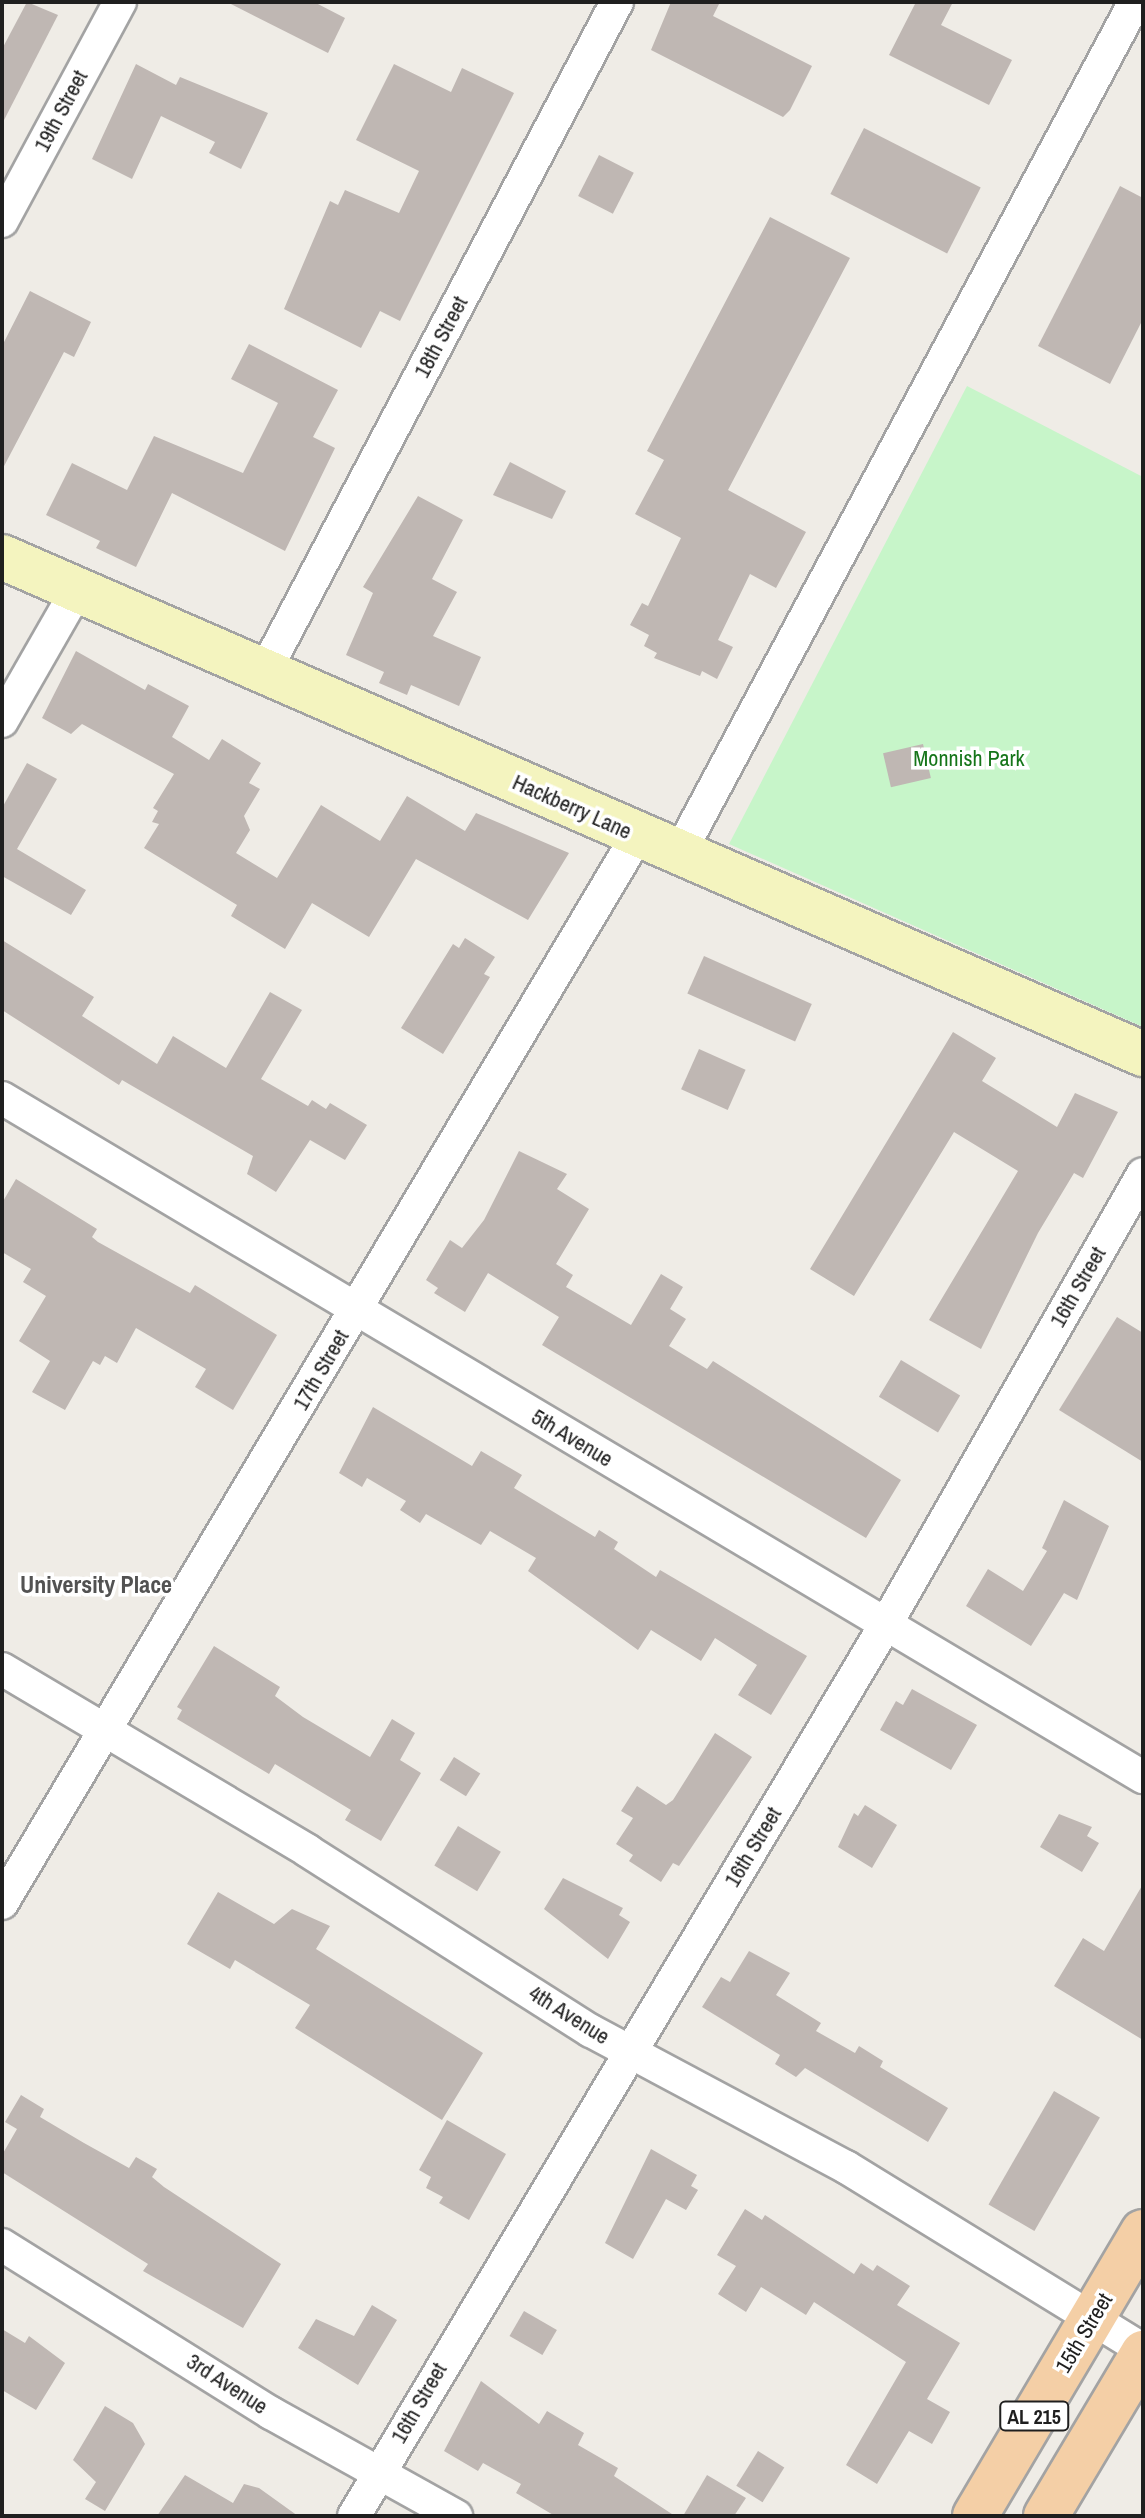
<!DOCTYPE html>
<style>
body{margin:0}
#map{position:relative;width:1145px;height:2518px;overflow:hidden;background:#efece6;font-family:"Archivo Narrow",sans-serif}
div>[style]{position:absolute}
.park>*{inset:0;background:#c7f5c9}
.building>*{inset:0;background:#bfb7b3;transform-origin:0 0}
.roads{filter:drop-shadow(2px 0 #a3a3a3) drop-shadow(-2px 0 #a3a3a3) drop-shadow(0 2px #a3a3a3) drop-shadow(0 -2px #a3a3a3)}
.street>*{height:32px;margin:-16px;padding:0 16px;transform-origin:16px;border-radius:16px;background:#fff}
.secondary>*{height:44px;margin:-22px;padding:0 22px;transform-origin:22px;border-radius:22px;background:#f4f4bf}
.primary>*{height:44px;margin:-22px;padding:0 22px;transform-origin:22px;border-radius:22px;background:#f4cfa6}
span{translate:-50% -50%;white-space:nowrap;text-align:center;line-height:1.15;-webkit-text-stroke:7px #fff;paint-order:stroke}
.shield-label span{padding:2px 6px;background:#fff;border:2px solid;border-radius:6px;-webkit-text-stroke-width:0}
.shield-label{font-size:20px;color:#1f1f1f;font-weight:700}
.street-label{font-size:22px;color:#1f1f1f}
.park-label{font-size:22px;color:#157519}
.neighbourhood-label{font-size:24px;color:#525252;font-weight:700}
.frame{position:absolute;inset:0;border:4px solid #1f1f1f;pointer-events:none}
</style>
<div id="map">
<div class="park">
<i style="clip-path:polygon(967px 386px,1143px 477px,1143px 1027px,729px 844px)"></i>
</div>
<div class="building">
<i style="clip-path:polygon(27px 2px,58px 15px,2px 124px,2px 49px)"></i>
<i style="clip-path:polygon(227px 2px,314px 2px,345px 18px,328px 53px)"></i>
<i style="clip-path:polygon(671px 2px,720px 2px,713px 16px,812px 66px,790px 110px,783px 117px,651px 50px)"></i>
<i style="clip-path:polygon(916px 2px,953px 2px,941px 25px,1012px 60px,989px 105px,889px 55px)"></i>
<i style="clip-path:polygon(136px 64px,176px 85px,180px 77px,268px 113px,241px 169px,209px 153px,215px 142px,161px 116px,132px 179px,92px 159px)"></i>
<i style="clip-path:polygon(394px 64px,451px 92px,462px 68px,514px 93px,400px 321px,380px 311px,361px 348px,284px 309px,330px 201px,338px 205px,345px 190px,399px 213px,419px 171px,356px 140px)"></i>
<i style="left:864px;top:128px;width:131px;height:74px;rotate:27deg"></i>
<i style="left:599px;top:155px;width:39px;height:46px;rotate:27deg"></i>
<i style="clip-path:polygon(1120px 186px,1143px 198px,1143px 319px,1110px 384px,1038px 346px)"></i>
<i style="clip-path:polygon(770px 217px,850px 258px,728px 490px,806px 532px,776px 588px,750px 574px,718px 640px,733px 647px,717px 679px,702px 671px,700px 676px,654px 658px,657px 653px,644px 646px,649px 635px,630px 625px,642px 603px,648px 606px,681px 538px,635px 514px,664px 460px,647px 451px)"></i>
<i style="clip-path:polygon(30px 291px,91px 322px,74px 357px,64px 352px,2px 470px,2px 346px)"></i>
<i style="clip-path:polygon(249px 344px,338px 390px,313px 437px,335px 448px,285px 551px,172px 493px,136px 567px,96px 548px,100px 541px,46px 515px,72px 463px,127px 490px,154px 436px,243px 473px,278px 403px,231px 379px)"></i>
<i style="clip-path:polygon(510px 462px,566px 491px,552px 519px,493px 495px)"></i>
<i style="clip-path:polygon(418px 496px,463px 520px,432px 579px,457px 592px,433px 636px,481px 657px,459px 706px,411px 685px,407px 695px,379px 683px,384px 672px,346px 655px,373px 593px,363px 587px)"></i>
<i style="clip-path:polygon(76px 651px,145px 690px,148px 684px,189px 706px,172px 737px,209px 760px,222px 739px,261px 763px,249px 783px,260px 789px,244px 816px,250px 830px,236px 853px,277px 878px,321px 805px,380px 841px,407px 796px,465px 831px,476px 813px,569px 853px,528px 920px,416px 859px,369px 937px,312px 903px,285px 949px,231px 916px,237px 905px,144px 848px,159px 824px,152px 822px,158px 811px,153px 808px,174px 774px,82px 724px,71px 734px,42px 718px)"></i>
<i style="left:923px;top:744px;width:35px;height:41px;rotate:77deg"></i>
<i style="clip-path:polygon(27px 763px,57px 779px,17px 849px,86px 890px,71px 915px,2px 876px,2px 808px)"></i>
<i style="clip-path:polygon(465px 938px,495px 957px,484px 974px,490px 977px,443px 1054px,401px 1028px,453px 944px,459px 948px)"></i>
<i style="clip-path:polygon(2px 940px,94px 997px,82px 1016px,157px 1064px,173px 1036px,226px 1068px,270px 992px,302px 1010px,261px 1079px,308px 1106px,312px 1100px,326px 1109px,330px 1103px,367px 1125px,345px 1160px,310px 1140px,276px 1192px,247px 1174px,253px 1156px,122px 1080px,119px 1085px,2px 1010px)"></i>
<i style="left:704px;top:956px;width:118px;height:41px;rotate:24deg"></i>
<i style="clip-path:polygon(953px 1032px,996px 1058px,982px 1081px,1057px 1127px,1075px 1093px,1118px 1112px,1083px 1178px,1074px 1173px,1038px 1233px,981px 1349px,929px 1320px,1018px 1171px,954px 1132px,854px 1296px,810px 1269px)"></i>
<i style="left:699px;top:1049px;width:51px;height:44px;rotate:24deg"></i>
<i style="clip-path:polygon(519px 1151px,567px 1174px,557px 1189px,589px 1209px,556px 1264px,573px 1275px,566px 1287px,631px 1325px,661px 1274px,683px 1287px,670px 1309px,686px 1319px,669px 1346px,707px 1369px,713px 1361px,901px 1480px,866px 1538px,542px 1345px,559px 1317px,488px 1273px,465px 1312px,434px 1293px,438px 1288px,426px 1280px,450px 1240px,462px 1248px,484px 1220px)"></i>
<i style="clip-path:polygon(16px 1179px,97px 1229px,92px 1237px,98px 1242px,190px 1293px,195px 1285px,277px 1335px,233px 1410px,195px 1387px,206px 1369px,136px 1328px,117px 1363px,105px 1356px,100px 1365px,93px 1361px,65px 1410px,32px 1392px,50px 1361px,19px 1341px,46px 1296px,23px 1282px,31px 1269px,2px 1252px,2px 1203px)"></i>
<i style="clip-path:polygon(1117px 1317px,1143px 1333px,1143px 1462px,1059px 1410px)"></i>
<i style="left:901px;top:1360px;width:69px;height:43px;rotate:31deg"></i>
<i style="clip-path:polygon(373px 1407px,472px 1466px,481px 1451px,522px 1475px,514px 1488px,595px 1537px,599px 1530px,618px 1542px,614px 1549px,656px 1577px,660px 1570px,807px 1656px,771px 1715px,738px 1695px,757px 1665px,715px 1638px,701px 1661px,651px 1630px,638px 1650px,528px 1571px,536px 1558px,490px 1531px,481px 1545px,426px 1514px,420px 1523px,400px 1510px,406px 1501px,367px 1478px,362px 1487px,339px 1473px)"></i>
<i style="clip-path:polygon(1064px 1500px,1109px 1526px,1077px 1600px,1064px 1593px,1031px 1646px,966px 1606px,988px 1569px,1023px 1591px,1047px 1551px,1042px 1548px)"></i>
<i style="clip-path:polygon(214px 1646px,280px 1687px,275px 1696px,303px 1717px,370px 1757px,392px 1719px,415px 1733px,400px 1760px,421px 1773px,381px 1841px,345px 1820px,351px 1810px,275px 1764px,269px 1774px,177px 1719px,182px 1710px,177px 1707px)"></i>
<i style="clip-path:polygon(912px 1689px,977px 1725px,951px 1770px,880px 1730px,896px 1701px,903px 1705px)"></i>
<i style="clip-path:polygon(715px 1733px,752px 1757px,679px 1866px,673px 1863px,661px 1882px,629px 1861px,633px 1855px,616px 1844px,633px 1818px,621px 1811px,637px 1786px,666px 1805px,673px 1800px)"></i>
<i style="left:454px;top:1757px;width:31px;height:27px;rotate:32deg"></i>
<i style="clip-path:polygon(865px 1805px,897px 1825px,872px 1868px,838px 1847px,854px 1813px,858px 1816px)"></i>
<i style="clip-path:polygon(1059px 1814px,1092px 1827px,1087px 1836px,1099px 1843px,1082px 1872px,1040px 1847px)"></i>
<i style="left:458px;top:1826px;width:50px;height:46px;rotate:31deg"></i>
<i style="clip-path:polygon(563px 1878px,623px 1908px,619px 1915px,630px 1922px,608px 1959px,544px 1909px)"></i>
<i style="clip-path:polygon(1143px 1884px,1143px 2040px,1054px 1986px,1083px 1938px,1104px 1951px)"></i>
<i style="clip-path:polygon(218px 1892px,274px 1924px,292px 1909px,330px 1926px,316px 1949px,483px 2053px,442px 2120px,295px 2028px,310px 2005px,235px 1960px,230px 1969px,187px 1944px)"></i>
<i style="clip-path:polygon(749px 1951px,790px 1973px,776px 1995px,821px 2023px,816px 2031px,855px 2053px,859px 2046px,883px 2061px,880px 2067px,948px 2108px,928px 2142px,805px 2068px,796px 2077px,775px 2064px,780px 2055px,702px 2007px,721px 1977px,730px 1982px)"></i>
<i style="left:1054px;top:2091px;width:53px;height:131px;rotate:30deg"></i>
<i style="clip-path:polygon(21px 2095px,44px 2109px,40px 2117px,84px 2143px,129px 2168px,136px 2157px,157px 2169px,152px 2177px,164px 2187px,281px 2264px,243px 2328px,143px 2271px,148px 2264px,2px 2172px,2px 2155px,17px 2129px,5px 2122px)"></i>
<i style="clip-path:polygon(447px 2120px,506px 2154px,469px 2220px,439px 2203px,443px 2197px,426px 2188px,431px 2177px,419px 2170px)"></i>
<i style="clip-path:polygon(651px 2149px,697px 2175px,691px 2186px,698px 2190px,686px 2210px,666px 2199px,633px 2259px,605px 2243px)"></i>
<i style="clip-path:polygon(745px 2209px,762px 2220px,765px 2215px,854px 2274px,861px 2263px,873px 2271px,877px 2265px,910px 2286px,897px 2305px,960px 2343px,927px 2399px,950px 2412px,932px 2444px,909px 2431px,877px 2484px,846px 2465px,906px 2362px,814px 2302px,806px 2315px,761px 2287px,746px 2312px,718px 2294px,736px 2266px,717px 2255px)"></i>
<i style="clip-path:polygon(372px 2305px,397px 2320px,358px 2385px,298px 2348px,316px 2319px,354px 2336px)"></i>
<i style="left:524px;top:2311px;width:38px;height:29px;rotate:30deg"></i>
<i style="clip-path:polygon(2px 2329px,25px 2343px,29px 2336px,65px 2363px,36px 2410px,2px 2390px)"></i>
<i style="clip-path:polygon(481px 2381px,539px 2424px,547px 2411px,584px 2433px,578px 2445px,618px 2468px,614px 2476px,675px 2516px,555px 2516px,516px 2493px,521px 2484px,483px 2463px,478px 2471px,444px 2451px)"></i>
<i style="clip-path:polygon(105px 2406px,133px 2423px,145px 2444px,105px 2511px,85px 2499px,96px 2482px,73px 2460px)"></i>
<i style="left:758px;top:2451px;width:31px;height:41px;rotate:32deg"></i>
<i style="clip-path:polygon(185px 2475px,233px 2503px,244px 2484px,259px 2488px,298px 2516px,157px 2516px)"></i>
<i style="clip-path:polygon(707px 2475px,746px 2498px,734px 2516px,683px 2516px)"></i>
</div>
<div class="roads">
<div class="street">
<i style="left:2px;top:221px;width:249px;rotate:-61.7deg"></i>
<i style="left:265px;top:671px;width:756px;rotate:-62.25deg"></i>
<i style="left:2px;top:721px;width:151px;rotate:-60.2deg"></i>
<i style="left:680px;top:852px;width:964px;rotate:-61.84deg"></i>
<i style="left:2px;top:1098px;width:1328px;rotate:30.76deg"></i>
<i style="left:2px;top:1669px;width:356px;rotate:30.7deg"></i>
<i style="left:308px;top:1851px;width:335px;rotate:32.5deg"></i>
<i style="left:591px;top:2031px;width:289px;rotate:28.1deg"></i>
<i style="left:846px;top:2167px;width:349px;rotate:31.6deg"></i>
<i style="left:2px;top:1903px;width:1242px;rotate:-59.24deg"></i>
<i style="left:2px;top:2245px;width:317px;rotate:32deg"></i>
<i style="left:271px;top:2413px;width:212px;rotate:29.1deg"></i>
<i style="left:354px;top:2516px;width:1039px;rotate:-59.19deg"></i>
<i style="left:886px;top:1624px;width:518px;rotate:-60.27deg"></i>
</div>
<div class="secondary">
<i style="left:2px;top:557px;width:1245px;rotate:23.54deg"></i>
</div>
<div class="primary">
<i style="left:975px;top:2516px;width:330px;rotate:-59.4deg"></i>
<i style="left:1046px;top:2516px;width:190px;rotate:-59.2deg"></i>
</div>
</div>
<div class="shield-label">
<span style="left:1034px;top:2416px">AL 215</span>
</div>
<div class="street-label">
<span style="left:61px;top:111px;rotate:-62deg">19th Street</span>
<span style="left:441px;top:337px;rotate:-62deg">18th Street</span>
<span style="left:572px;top:807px;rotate:24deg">Hackberry Lane</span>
<span style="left:1078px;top:1287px;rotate:-60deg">16th Street</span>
<span style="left:321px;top:1370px;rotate:-60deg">17th Street</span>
<span style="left:572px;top:1438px;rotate:31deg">5th Avenue</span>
<span style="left:753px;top:1847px;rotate:-59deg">16th Street</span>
<span style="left:569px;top:2015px;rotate:32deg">4th Avenue</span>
<span style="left:1084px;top:2333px;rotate:-59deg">15th Street</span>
<span style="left:227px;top:2384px;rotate:33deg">3rd Avenue</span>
<span style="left:419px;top:2403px;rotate:-60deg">16th Street</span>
</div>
<div class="park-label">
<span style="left:969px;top:759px">Monnish Park</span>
</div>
<div class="neighbourhood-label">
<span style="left:96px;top:1585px">University Place</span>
</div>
<div class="frame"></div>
</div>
